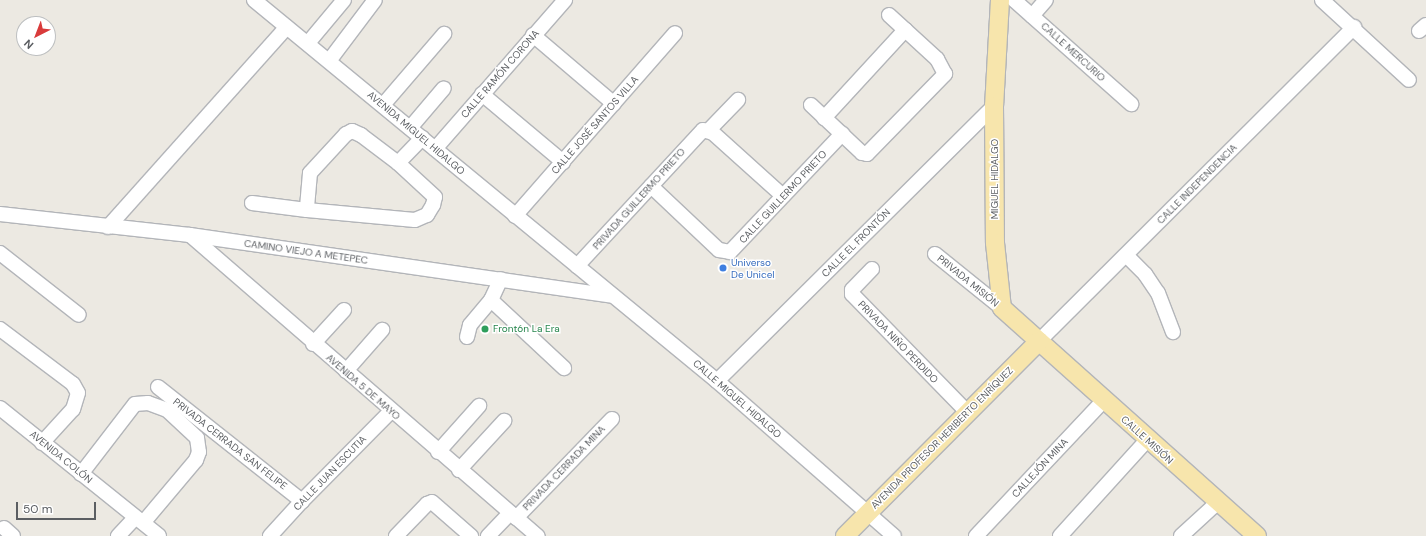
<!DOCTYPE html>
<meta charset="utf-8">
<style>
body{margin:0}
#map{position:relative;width:1426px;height:536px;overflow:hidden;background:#ece9e2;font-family:"DM Sans",sans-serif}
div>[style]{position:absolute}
.roads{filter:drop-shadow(1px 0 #b3b5b9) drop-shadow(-1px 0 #b3b5b9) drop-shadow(0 1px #b3b5b9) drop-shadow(0 -1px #b3b5b9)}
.minor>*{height:14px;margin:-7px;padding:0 7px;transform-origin:7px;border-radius:7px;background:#fff}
.major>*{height:18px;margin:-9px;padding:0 9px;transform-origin:9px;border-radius:9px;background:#f7e5ac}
.dots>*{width:11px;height:11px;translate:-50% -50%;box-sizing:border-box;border:2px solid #fff;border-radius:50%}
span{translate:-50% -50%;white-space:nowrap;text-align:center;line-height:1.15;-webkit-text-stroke:3px #fff;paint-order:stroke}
.street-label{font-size:10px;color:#5b5e62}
.shop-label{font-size:10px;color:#366cbe}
.left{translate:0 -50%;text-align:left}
.leisure-label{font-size:10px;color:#27864d}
.north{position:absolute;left:16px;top:16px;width:40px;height:40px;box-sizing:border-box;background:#fff;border:1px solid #bdbfc0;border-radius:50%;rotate:222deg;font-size:11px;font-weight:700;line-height:16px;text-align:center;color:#5b5e62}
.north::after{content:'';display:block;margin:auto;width:14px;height:18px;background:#d93b3b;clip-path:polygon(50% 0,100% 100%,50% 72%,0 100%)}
.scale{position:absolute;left:16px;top:502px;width:80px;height:18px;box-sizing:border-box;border:2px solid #5b5e62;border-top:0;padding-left:5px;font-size:12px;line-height:14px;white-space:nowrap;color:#5b5e62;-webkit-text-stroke:3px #fff;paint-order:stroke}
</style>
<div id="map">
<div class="roads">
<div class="minor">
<i style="left:254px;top:0;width:600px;rotate:39.45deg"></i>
<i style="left:717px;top:381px;width:235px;rotate:41.2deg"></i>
<i style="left:1014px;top:0;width:157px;rotate:41.6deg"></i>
<i style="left:1322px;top:0;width:118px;rotate:42.6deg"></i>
<i style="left:1032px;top:16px;width:21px;rotate:-49deg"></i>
<i style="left:1419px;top:31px;width:9px;rotate:-41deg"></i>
<i style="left:533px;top:35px;width:106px;rotate:40.4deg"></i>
<i style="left:308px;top:43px;width:56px;rotate:-50.1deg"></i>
<i style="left:329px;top:61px;width:76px;rotate:-53deg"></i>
<i style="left:482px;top:94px;width:106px;rotate:40deg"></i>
<i style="left:383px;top:105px;width:94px;rotate:-49.3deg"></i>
<i style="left:811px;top:105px;width:70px;rotate:43.3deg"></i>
<i style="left:862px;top:153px;width:5px;rotate:11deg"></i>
<i style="left:867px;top:154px;width:112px;rotate:-45.7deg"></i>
<i style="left:945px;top:74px;width:17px;rotate:-118deg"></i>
<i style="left:937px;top:59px;width:65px;rotate:-137.5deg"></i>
<i style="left:824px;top:118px;width:120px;rotate:-47.4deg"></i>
<i style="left:410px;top:128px;width:52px;rotate:-49.6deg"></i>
<i style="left:709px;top:130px;width:42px;rotate:-46deg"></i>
<i style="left:435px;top:149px;width:198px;rotate:-48.9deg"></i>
<i style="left:398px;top:163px;width:35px;rotate:-46deg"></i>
<i style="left:651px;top:186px;width:93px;rotate:43.3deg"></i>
<i style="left:719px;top:250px;width:11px;rotate:10deg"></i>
<i style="left:730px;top:252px;width:163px;rotate:-46.5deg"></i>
<i style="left:252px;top:203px;width:55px;rotate:7.3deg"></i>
<i style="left:307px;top:210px;width:108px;rotate:5.3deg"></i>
<i style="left:415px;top:220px;width:13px;rotate:-23deg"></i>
<i style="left:427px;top:215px;width:12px;rotate:-59deg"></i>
<i style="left:433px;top:205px;width:8px;rotate:-76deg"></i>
<i style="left:435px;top:197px;width:50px;rotate:-137.4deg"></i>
<i style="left:398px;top:163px;width:46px;rotate:-142.9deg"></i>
<i style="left:361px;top:135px;width:10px;rotate:-156deg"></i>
<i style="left:352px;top:131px;width:7px;rotate:153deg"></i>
<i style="left:346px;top:134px;width:53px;rotate:132.7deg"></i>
<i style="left:310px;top:173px;width:37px;rotate:95deg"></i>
<i style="left:0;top:214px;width:191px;rotate:6.3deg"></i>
<i style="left:190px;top:235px;width:425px;rotate:8.2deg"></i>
<i style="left:515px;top:216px;width:243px;rotate:-48.8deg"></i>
<i style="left:108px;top:227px;width:268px;rotate:-48.2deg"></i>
<i style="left:190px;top:235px;width:460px;rotate:40.9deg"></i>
<i style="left:0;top:253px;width:100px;rotate:38.1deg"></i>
<i style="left:935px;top:254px;width:86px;rotate:38.9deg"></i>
<i style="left:1126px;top:255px;width:27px;rotate:45deg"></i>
<i style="left:1145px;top:274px;width:23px;rotate:56deg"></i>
<i style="left:1158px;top:293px;width:42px;rotate:69deg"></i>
<i style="left:577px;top:266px;width:185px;rotate:-47.2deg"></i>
<i style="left:703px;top:130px;width:10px;rotate:17deg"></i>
<i style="left:713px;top:133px;width:94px;rotate:42deg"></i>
<i style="left:872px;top:269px;width:29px;rotate:134deg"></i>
<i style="left:852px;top:290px;width:4px;rotate:90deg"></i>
<i style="left:852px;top:294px;width:165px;rotate:45.7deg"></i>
<i style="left:491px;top:300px;width:100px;rotate:43deg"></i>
<i style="left:0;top:329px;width:91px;rotate:37deg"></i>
<i style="left:73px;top:384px;width:10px;rotate:61deg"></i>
<i style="left:78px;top:393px;width:17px;rotate:107deg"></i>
<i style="left:73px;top:409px;width:46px;rotate:132.4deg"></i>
<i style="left:467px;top:337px;width:12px;rotate:-76deg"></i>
<i style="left:470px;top:325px;width:33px;rotate:-50deg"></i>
<i style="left:491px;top:300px;width:23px;rotate:-65deg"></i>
<i style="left:1039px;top:341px;width:445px;rotate:-44.9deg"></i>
<i style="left:313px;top:344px;width:46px;rotate:-47.6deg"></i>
<i style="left:346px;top:371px;width:55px;rotate:-48.7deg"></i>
<i style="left:717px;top:381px;width:390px;rotate:-44.8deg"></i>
<i style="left:158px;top:387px;width:184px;rotate:38.4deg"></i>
<i style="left:0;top:408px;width:204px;rotate:38.8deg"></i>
<i style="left:438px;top:452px;width:62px;rotate:-48.3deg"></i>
<i style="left:459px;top:470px;width:67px;rotate:-47.4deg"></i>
<i style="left:81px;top:474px;width:88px;rotate:-52.4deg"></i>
<i style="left:135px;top:404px;width:13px;rotate:-4deg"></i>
<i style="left:148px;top:403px;width:20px;rotate:20deg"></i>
<i style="left:167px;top:410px;width:41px;rotate:43deg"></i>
<i style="left:197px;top:438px;width:14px;rotate:82deg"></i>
<i style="left:199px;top:452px;width:9px;rotate:111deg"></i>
<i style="left:196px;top:460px;width:82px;rotate:130.1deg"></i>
<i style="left:516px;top:518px;width:138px;rotate:-45.9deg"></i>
<i style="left:4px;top:528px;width:12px;rotate:42deg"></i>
<i style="left:118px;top:536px;width:25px;rotate:-47deg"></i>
<i style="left:270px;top:536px;width:47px;rotate:-47.6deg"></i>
<i style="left:302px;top:501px;width:127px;rotate:-45.3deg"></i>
<i style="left:396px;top:536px;width:45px;rotate:-45.9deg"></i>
<i style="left:427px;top:504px;width:5px;rotate:-22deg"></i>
<i style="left:432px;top:502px;width:52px;rotate:41.1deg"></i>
<i style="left:488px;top:536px;width:32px;rotate:-46deg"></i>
<i style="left:976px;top:536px;width:187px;rotate:-46.7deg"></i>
<i style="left:1060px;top:536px;width:130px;rotate:-47.8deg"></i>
<i style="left:1181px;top:536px;width:49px;rotate:-42.5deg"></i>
</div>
<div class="major">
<i style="left:1000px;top:0;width:106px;rotate:93.2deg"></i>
<i style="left:994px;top:106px;width:137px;rotate:89.6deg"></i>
<i style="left:995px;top:243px;width:65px;rotate:83.9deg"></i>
<i style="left:1002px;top:308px;width:342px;rotate:41.8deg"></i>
<i style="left:845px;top:536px;width:275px;rotate:-45.1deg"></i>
</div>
</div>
<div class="dots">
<i style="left:723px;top:268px;background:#3f7fe0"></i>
<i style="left:485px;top:329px;background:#2e9e5b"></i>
</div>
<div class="street-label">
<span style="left:1073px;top:52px;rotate:42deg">CALLE MERCURIO</span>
<span style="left:500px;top:74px;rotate:-49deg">CALLE RAMÓN CORONA</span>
<span style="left:595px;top:125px;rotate:-49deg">CALLE JOSÉ SANTOS VILLA</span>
<span style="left:416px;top:133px;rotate:40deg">AVENIDA MIGUEL HIDALGO</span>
<span style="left:995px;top:179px;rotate:-90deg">MIGUEL HIDALGO</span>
<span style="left:1197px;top:184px;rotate:-45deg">CALLE INDEPENDENCIA</span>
<span style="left:783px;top:197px;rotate:-47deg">CALLE GUILLERMO PRIETO</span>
<span style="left:639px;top:199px;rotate:-48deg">PRIVADA GUILLERMO PRIETO</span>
<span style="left:856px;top:243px;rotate:-45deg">CALLE EL FRONTÓN</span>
<span style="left:306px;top:252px;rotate:8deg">CAMINO VIEJO A METEPEC</span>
<span style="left:968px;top:281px;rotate:39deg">PRIVADA MISIÓN</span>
<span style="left:898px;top:342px;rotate:46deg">PRIVADA NIÑO PERDIDO</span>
<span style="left:363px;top:387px;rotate:41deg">AVENIDA 5 DE MAYO</span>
<span style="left:737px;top:399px;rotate:41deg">CALLE MIGUEL HIDALGO</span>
<span style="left:942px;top:438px;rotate:-45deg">AVENIDA PROFESOR HERIBERTO ENRÍQUEZ</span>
<span style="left:1147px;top:440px;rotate:42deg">CALLE MISIÓN</span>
<span style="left:230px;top:444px;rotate:38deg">PRIVADA CERRADA SAN FELIPE</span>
<span style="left:61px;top:457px;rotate:39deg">AVENIDA COLÓN</span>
<span style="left:564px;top:468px;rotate:-46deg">PRIVADA CERRADA MINA</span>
<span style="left:1040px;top:468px;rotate:-47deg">CALLEJÓN MINA</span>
<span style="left:330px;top:473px;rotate:-46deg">CALLE JUAN ESCUTIA</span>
</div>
<div class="shop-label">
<span class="left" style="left:731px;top:268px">Universo<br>De Unicel</span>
</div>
<div class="leisure-label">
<span class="left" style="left:493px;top:329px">Frontón La Era</span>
</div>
<div class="north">N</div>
<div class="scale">50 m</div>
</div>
